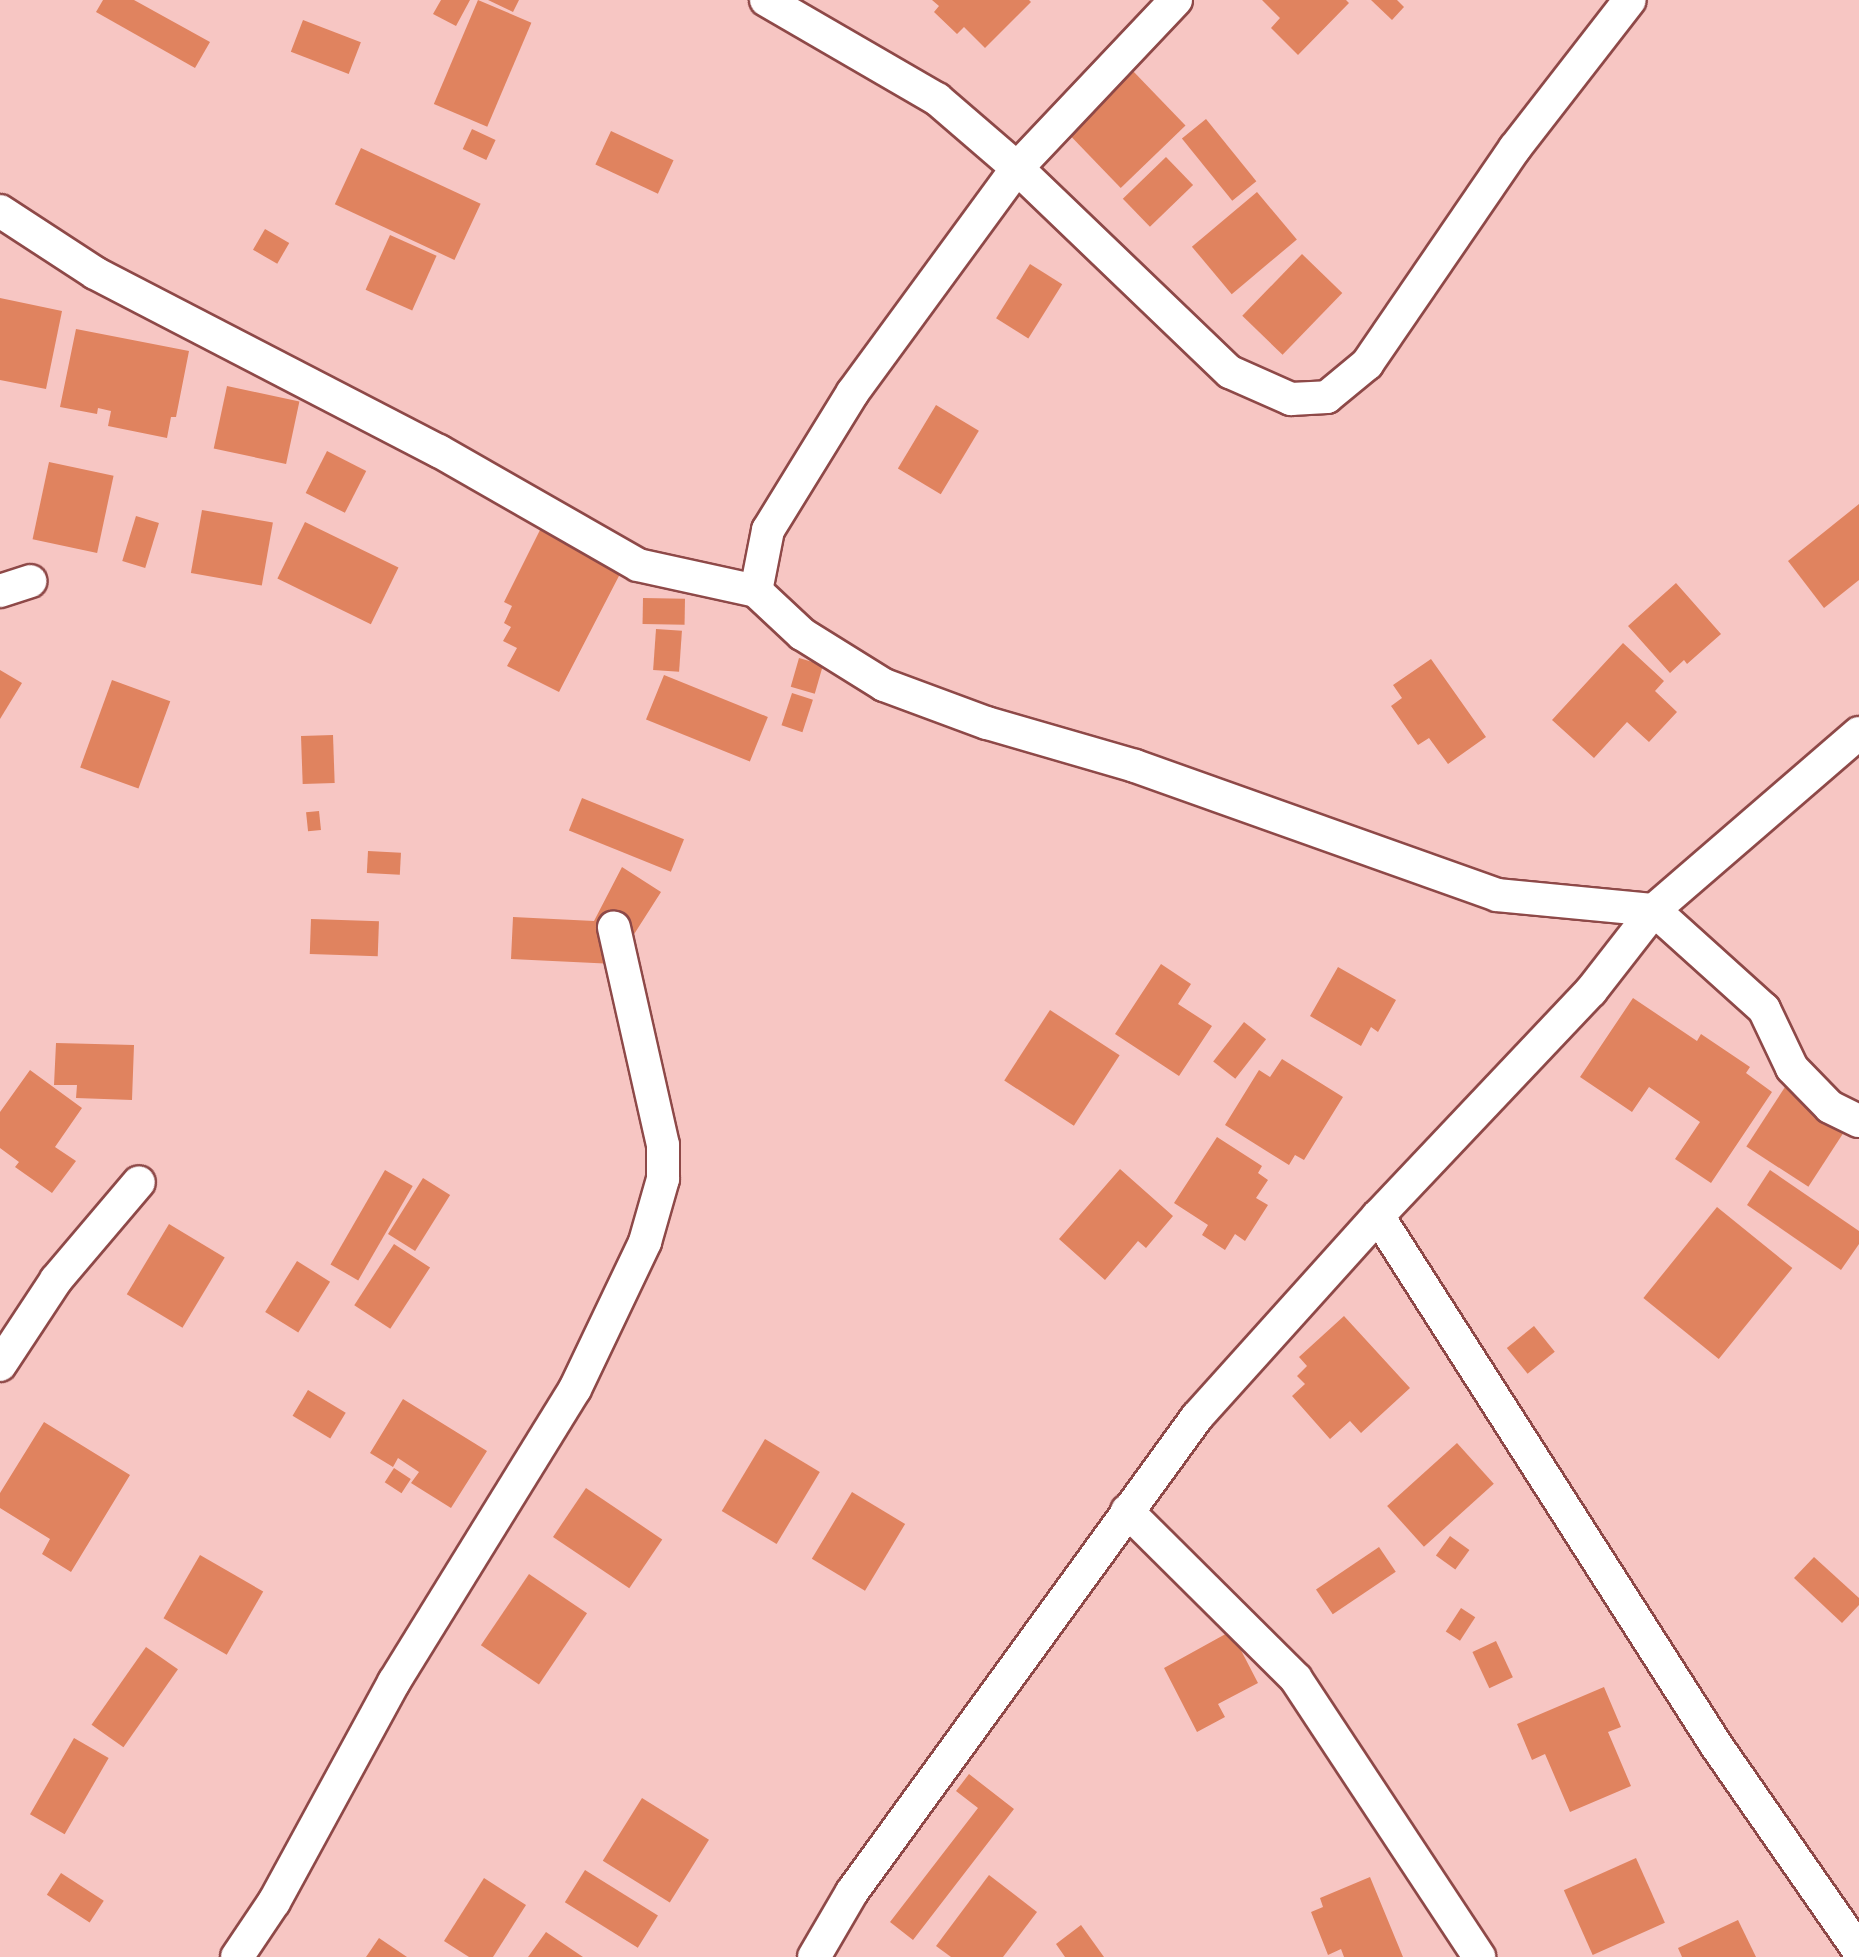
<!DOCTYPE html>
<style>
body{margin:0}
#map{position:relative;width:1859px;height:1957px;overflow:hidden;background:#f7c6c3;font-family:Rubik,sans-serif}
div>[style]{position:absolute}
.building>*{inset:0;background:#e0835f;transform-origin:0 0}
.roads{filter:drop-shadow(2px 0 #8e4948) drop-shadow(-2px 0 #8e4948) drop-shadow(0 2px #8e4948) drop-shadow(0 -2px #8e4948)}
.street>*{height:32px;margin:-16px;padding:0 16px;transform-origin:16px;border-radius:16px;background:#fff}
span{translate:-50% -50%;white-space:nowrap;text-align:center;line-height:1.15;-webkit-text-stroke:6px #f7c6c3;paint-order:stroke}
</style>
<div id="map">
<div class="building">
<i style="clip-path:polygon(103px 0,134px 0,210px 42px,195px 68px,96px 12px)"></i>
<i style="clip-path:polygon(441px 0,470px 0,456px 26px,433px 14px)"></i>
<i style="left:478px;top:0;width:58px;height:113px;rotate:23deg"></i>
<i style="clip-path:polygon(488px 0,519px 0,513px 12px)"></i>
<i style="clip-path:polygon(932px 0,1029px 0,1031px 2px,985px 48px,964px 27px,957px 34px,934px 12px,939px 6px)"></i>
<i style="clip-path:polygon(1262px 0,1346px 0,1349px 3px,1298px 55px,1271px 28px,1280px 18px)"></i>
<i style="clip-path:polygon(1371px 0,1397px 0,1404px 7px,1392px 20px)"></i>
<i style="left:303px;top:20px;width:62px;height:34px;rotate:21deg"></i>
<i style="left:1132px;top:70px;width:77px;height:90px;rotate:46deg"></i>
<i style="left:1206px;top:119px;width:80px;height:31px;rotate:51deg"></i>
<i style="left:472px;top:129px;width:26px;height:22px;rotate:25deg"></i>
<i style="left:611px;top:131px;width:69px;height:37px;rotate:25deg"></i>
<i style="left:361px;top:148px;width:132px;height:62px;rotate:25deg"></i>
<i style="left:1166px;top:157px;width:39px;height:60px;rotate:46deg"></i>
<i style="left:1257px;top:192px;width:62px;height:85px;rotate:50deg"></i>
<i style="left:265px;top:229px;width:28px;height:24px;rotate:30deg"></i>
<i style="left:390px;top:235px;width:51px;height:60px;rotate:24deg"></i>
<i style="left:1302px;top:254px;width:56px;height:86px;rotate:44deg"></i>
<i style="left:1030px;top:264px;width:38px;height:64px;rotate:32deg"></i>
<i style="clip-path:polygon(0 298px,62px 311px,46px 389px,0 380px)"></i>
<i style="clip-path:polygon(76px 329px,189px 351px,176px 417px,171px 417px,167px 438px,108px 426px,111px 411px,98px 408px,97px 414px,60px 407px)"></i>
<i style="left:227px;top:386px;width:74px;height:64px;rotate:12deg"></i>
<i style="left:936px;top:405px;width:50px;height:74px;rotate:31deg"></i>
<i style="left:327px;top:451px;width:44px;height:47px;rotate:27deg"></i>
<i style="left:49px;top:462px;width:66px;height:79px;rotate:12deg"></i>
<i style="clip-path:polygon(1859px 504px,1859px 580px,1824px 608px,1788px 561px)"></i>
<i style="left:202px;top:510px;width:72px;height:64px;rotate:10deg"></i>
<i style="left:136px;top:516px;width:24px;height:47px;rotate:17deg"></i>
<i style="left:305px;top:522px;width:104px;height:63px;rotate:26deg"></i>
<i style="clip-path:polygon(540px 530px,621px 572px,559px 692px,507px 666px,517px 648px,503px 641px,511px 627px,504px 623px,512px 606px,504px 602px)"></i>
<i style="clip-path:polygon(1676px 583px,1721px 634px,1687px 664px,1684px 660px,1670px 673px,1628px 626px)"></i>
<i style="left:643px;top:598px;width:42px;height:26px;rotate:1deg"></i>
<i style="left:656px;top:629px;width:26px;height:41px;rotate:4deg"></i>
<i style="clip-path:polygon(1623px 643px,1664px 681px,1655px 691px,1677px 712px,1649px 742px,1627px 722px,1594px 758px,1552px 720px)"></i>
<i style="left:799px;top:658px;width:25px;height:30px;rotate:16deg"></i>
<i style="clip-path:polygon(1431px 659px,1486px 737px,1448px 764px,1429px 738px,1418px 745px,1391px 706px,1402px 698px,1393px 685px)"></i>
<i style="clip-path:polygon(0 670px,22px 683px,0 719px)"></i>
<i style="left:664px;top:675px;width:112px;height:48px;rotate:22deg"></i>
<i style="left:112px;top:680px;width:62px;height:93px;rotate:20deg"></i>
<i style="left:792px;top:693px;width:22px;height:34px;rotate:18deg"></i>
<i style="left:333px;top:735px;width:48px;height:32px;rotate:88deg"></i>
<i style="left:582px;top:798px;width:110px;height:35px;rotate:22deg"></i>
<i style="left:319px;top:811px;width:19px;height:13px;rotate:84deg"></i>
<i style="left:368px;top:851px;width:33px;height:22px;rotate:3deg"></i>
<i style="clip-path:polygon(622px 867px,661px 892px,615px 964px,511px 959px,513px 917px,594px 921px)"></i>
<i style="left:311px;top:919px;width:68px;height:35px;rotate:2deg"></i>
<i style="clip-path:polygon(1161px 964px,1191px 984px,1178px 1004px,1212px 1026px,1179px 1076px,1115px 1034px)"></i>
<i style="clip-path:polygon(1338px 967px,1396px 1000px,1378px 1032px,1371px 1027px,1361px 1046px,1310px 1016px)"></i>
<i style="clip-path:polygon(1633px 998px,1697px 1041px,1701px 1034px,1750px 1067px,1746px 1073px,1772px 1092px,1711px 1183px,1675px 1159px,1700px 1122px,1649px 1087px,1632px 1112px,1580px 1077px)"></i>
<i style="left:1050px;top:1010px;width:83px;height:84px;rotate:33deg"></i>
<i style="left:1244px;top:1022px;width:28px;height:50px;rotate:38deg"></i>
<i style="clip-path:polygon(56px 1043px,134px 1045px,132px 1100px,76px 1098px,77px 1085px,54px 1085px)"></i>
<i style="clip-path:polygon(1282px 1059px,1343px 1097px,1304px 1160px,1295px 1155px,1289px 1165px,1225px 1125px,1259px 1070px,1270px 1077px)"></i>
<i style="clip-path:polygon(30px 1070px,82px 1108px,55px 1147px,76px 1161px,52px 1193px,15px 1167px,19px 1162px,0 1148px,0 1112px)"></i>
<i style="left:1785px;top:1087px;width:74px;height:71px;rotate:33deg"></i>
<i style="clip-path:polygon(1217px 1137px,1262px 1166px,1258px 1173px,1268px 1180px,1256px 1198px,1268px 1205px,1245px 1241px,1235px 1234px,1225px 1250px,1202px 1235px,1208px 1225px,1174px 1203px)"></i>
<i style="clip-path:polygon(1120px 1169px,1173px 1216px,1146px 1248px,1138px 1241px,1105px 1280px,1059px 1239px)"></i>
<i style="left:385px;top:1170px;width:32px;height:109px;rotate:30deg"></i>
<i style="clip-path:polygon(1770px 1170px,1859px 1231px,1859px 1244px,1841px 1270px,1747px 1205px)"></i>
<i style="left:423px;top:1178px;width:32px;height:66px;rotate:32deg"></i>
<i style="left:1717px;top:1207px;width:97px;height:117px;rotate:39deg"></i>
<i style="left:169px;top:1224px;width:65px;height:82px;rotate:31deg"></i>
<i style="left:394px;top:1244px;width:43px;height:73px;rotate:33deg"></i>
<i style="left:297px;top:1261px;width:39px;height:60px;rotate:32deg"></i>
<i style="clip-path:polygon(1344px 1316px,1410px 1388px,1361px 1433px,1350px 1421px,1330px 1439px,1292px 1396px,1305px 1384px,1297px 1376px,1307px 1366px,1299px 1357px)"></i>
<i style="left:1534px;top:1326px;width:33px;height:35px;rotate:51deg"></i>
<i style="left:308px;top:1390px;width:44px;height:30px;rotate:31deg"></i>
<i style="clip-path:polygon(403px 1399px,487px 1451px,451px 1508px,411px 1483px,419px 1472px,398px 1458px,393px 1467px,370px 1453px)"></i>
<i style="clip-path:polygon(44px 1422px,130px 1475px,71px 1572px,42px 1554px,50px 1539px,0 1508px,0 1493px)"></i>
<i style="left:765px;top:1439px;width:64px;height:84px;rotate:31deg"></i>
<i style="left:1457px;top:1443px;width:55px;height:94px;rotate:48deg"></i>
<i style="left:394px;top:1468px;width:20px;height:17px;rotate:33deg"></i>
<i style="left:586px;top:1488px;width:92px;height:59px;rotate:34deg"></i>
<i style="left:852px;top:1492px;width:62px;height:78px;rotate:31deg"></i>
<i style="left:1450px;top:1536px;width:24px;height:24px;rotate:36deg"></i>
<i style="left:1379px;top:1547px;width:30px;height:76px;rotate:56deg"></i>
<i style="left:200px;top:1555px;width:73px;height:73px;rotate:30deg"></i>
<i style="clip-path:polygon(1814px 1557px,1859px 1598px,1859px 1605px,1842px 1623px,1794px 1578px)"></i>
<i style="left:529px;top:1574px;width:70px;height:86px;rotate:34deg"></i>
<i style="left:1461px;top:1608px;width:17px;height:28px;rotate:33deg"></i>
<i style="clip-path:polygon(1231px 1631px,1258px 1683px,1218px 1704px,1225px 1717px,1197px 1732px,1164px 1668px)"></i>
<i style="left:1496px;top:1641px;width:40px;height:26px;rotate:65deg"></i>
<i style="left:146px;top:1647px;width:39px;height:95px;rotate:35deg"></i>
<i style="clip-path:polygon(1604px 1687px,1621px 1727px,1608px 1732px,1631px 1786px,1570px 1812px,1545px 1754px,1532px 1760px,1517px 1724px)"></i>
<i style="left:74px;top:1738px;width:40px;height:88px;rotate:30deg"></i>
<i style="clip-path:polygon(969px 1774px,1014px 1809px,913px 1940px,890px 1922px,978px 1808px,956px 1791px)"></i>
<i style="left:642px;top:1798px;width:79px;height:74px;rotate:32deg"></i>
<i style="left:1636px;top:1858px;width:71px;height:79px;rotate:66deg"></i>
<i style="left:585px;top:1870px;width:86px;height:38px;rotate:32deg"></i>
<i style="left:61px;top:1873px;width:51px;height:26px;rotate:33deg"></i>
<i style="clip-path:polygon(989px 1875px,1037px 1912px,1003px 1957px,951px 1957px,936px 1946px)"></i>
<i style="clip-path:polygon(1370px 1877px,1403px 1957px,1344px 1957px,1341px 1949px,1328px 1955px,1311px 1912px,1323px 1907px,1320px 1898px)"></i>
<i style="clip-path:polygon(484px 1878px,526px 1905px,493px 1957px,469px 1957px,444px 1941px)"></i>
<i style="clip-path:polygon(1738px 1920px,1756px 1957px,1682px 1957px,1678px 1948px)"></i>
<i style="clip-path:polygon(1081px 1925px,1104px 1957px,1065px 1957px,1056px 1944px)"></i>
<i style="clip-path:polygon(546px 1932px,583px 1957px,528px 1957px)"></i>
<i style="clip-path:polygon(379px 1938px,407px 1957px,366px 1957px)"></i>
</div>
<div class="roads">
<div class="street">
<i style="left:766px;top:0;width:198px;rotate:30.1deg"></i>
<i style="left:937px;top:99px;width:106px;rotate:40.8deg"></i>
<i style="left:1017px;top:168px;width:295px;rotate:43.8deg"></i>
<i style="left:1230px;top:372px;width:67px;rotate:23.9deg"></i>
<i style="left:1291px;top:399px;width:36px;rotate:-3deg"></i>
<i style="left:1327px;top:397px;width:52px;rotate:-39.5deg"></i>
<i style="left:1367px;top:364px;width:262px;rotate:-55.6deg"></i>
<i style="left:1515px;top:148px;width:187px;rotate:-52.2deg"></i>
<i style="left:1176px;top:0;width:231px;rotate:133.4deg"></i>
<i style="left:1017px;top:168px;width:278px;rotate:126.2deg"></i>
<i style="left:853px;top:392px;width:162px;rotate:121.6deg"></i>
<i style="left:768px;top:530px;width:62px;rotate:101.1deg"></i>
<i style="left:756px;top:591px;width:63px;rotate:43.1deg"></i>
<i style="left:802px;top:634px;width:97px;rotate:31.9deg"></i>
<i style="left:884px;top:685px;width:110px;rotate:20.3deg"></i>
<i style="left:987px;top:723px;width:154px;rotate:16.2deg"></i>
<i style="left:1135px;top:766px;width:384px;rotate:19.6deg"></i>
<i style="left:1497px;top:895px;width:158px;rotate:5.5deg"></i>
<i style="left:1654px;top:910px;width:148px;rotate:42deg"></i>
<i style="left:1764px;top:1009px;width:65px;rotate:64.6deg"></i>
<i style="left:1792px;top:1068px;width:54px;rotate:45.7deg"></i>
<i style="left:1830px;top:1107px;width:32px;rotate:26deg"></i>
<i style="left:0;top:211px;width:113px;rotate:33.1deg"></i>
<i style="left:95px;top:273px;width:387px;rotate:27.4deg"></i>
<i style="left:439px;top:451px;width:229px;rotate:29.8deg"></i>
<i style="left:638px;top:565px;width:121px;rotate:12.4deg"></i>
<i style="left:0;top:591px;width:32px;rotate:-18deg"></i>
<i style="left:1378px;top:1216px;width:628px;rotate:57.42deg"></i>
<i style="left:1716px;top:1745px;width:251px;rotate:55.2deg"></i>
<i style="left:0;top:1365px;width:102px;rotate:-56.6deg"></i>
<i style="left:56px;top:1280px;width:128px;rotate:-49.7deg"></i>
<i style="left:1127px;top:1511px;width:238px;rotate:44.8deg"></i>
<i style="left:1296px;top:1679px;width:333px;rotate:56.6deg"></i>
<i style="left:237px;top:1957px;width:66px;rotate:-56.1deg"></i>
<i style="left:274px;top:1902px;width:251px;rotate:-61.4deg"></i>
<i style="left:394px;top:1682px;width:344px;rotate:-58.3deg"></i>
<i style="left:575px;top:1389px;width:163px;rotate:-64.5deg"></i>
<i style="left:645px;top:1242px;width:66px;rotate:-74.1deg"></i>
<i style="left:663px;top:1179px;width:34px;rotate:-90deg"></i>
<i style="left:663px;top:1145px;width:223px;rotate:-102.7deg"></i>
<i style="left:814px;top:1957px;width:75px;rotate:-59.7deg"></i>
<i style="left:852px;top:1892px;width:587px;rotate:-54.01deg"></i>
<i style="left:1197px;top:1417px;width:270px;rotate:-48deg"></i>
<i style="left:1378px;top:1216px;width:310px;rotate:-46.6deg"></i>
<i style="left:1591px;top:991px;width:103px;rotate:-52.1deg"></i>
<i style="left:1654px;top:910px;width:271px;rotate:-40.8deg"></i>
</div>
</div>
</div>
